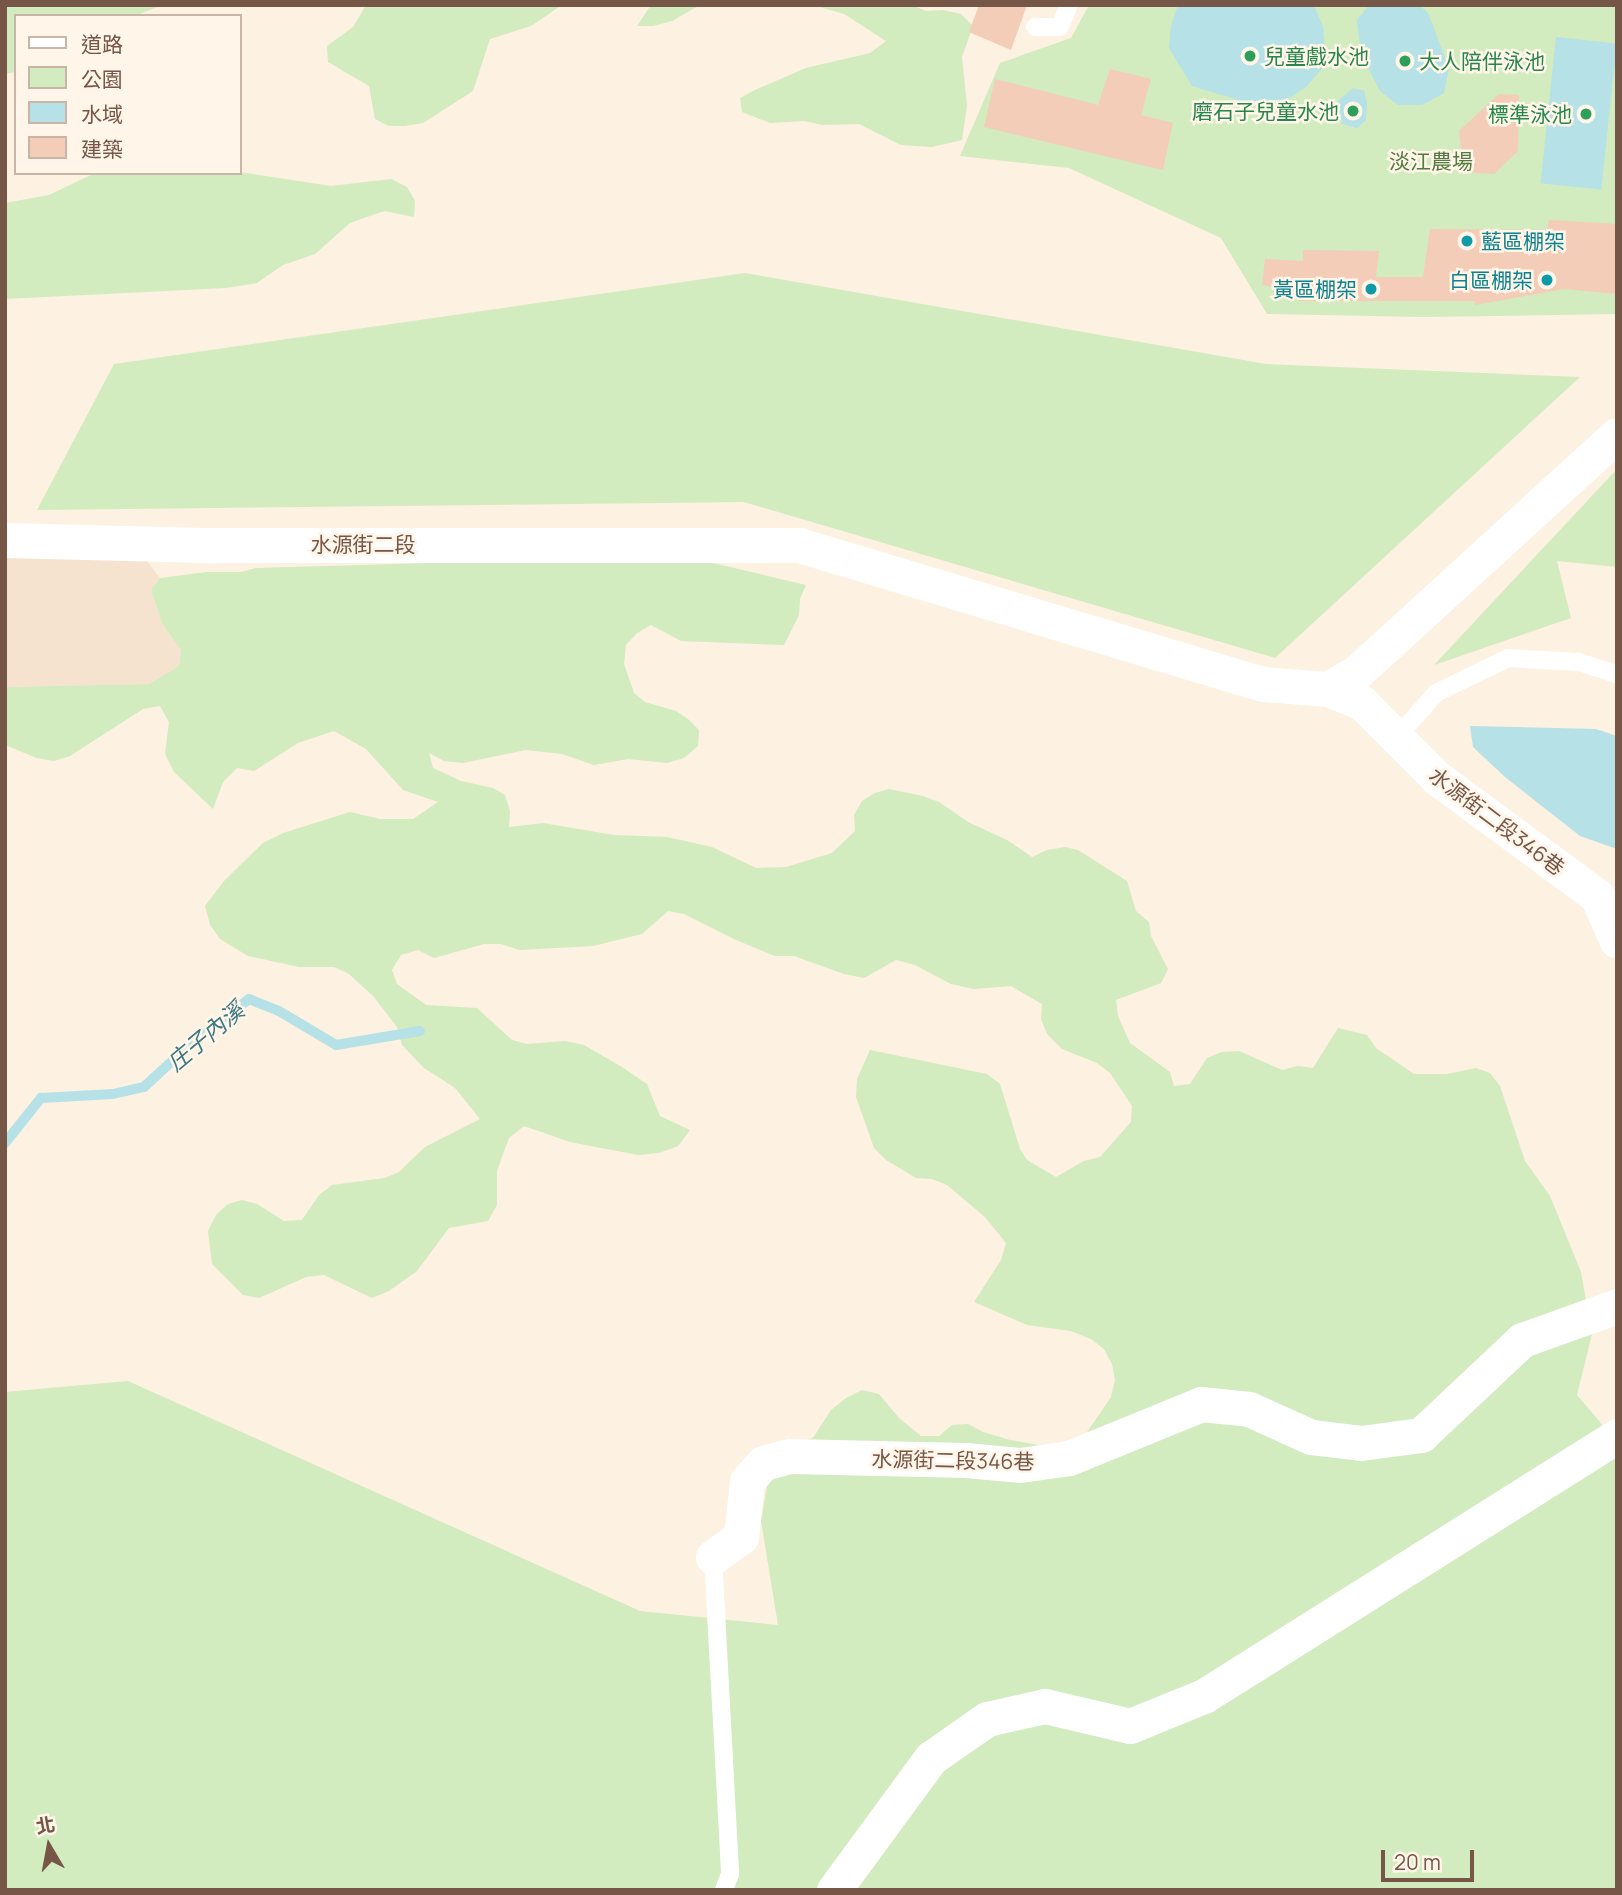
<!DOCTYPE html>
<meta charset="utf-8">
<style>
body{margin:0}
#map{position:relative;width:1622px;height:1895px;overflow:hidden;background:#fdf1e1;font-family:Manrope,"Noto Sans TC",sans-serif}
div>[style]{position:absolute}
.residential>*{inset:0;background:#f5e2cf}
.green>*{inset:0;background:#d2ebbf}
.water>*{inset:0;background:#b5e1e7;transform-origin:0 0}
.stream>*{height:10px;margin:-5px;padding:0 5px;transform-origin:5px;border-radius:5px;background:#b5e1e7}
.building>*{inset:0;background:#f3cdb7}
.lane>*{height:18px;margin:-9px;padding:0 9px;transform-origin:9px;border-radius:9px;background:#fff}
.street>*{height:35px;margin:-17.5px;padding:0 17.5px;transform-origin:17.5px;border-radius:17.5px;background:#fff}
.dots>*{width:19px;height:19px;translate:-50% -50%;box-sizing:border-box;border:4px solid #fff5e8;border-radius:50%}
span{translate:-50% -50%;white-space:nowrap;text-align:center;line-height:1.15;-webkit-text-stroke:5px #fff5e8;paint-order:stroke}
.leisure-label{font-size:21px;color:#27864d}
.left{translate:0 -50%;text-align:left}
.right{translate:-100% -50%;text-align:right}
.park-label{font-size:21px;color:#537b3f}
.culture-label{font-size:21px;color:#0d838f}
.street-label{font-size:21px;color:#755647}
.water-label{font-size:23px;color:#3d7983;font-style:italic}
.frame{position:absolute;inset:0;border:7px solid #755647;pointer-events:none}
.legend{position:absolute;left:14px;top:14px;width:228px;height:161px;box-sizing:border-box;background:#fff5e8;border:2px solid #c8b5a8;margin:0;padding:9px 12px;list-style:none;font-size:21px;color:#755647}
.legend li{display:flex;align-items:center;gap:14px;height:35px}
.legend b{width:35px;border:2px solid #c8b5a8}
.north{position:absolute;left:14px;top:1811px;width:70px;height:70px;-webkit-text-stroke:5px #fff5e8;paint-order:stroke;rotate:350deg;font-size:19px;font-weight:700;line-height:28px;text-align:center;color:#755647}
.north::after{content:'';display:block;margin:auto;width:24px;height:32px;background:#755647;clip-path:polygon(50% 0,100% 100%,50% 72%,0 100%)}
.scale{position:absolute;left:1381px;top:1850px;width:93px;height:32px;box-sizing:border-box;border:4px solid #755647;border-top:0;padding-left:9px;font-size:21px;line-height:24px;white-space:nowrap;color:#755647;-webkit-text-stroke:5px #fff5e8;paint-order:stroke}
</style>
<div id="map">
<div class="residential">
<i style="clip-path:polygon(5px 554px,143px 556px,160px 578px,151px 590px,162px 623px,181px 650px,179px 666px,149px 684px,5px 687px)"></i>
</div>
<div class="green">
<i style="clip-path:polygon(5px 5px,163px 5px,134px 16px,16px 16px,16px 72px,5px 74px)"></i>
<i style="clip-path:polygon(366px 5px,562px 5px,531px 26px,490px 39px,473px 91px,423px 123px,405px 126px,389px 126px,375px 119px,369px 86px,328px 62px,327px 46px,353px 27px)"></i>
<i style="clip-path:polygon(651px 5px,700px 5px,672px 21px,653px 26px,637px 26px)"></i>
<i style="clip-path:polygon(813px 5px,912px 5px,926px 11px,943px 10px,961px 14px,973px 26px,962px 57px,967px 106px,962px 140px,932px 147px,901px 145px,859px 124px,823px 125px,804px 121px,770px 123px,742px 112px,740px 98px,755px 90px,806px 68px,870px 53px,886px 41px,844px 14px)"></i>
<i style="clip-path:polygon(1089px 5px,1617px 5px,1617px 314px,1423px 317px,1267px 314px,1221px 238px,1069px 168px,960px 156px,1000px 63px,1071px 38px)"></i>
<i style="clip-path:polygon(240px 172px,331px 186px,391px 179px,407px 187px,415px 201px,414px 217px,384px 211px,350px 223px,315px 254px,283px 265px,257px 283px,226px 288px,5px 299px,5px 203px,49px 195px,95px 173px)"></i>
<i style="clip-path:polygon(745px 273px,1266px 364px,1580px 377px,1275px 658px,744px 502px,37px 510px,114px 364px)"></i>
<i style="clip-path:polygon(1617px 469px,1617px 567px,1557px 561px,1571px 618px,1434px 665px)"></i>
<i style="clip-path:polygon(683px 556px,806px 585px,800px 599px,799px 615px,784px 645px,681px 641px,651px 625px,637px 633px,626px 645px,624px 664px,634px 693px,645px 702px,676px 711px,688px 719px,699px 730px,698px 746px,684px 758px,667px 763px,628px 759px,594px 765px,562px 754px,526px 750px,463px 763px,444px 761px,429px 753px,433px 768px,461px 781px,493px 788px,505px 795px,510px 811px,509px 827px,543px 823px,614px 835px,667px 837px,712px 847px,756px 868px,786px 867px,832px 853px,855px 831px,854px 815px,862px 801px,875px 793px,889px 789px,923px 796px,939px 802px,968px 822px,1007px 840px,1032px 857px,1047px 850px,1065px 847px,1078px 850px,1127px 881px,1136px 911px,1149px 922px,1151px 936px,1168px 969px,1161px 983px,1116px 1000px,1118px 1016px,1130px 1043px,1170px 1072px,1174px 1086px,1190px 1084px,1207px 1058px,1222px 1052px,1239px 1051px,1282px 1070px,1298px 1066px,1313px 1068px,1338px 1028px,1367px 1035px,1376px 1048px,1414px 1074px,1447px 1074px,1476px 1068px,1490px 1073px,1500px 1086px,1525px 1161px,1550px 1196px,1581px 1272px,1592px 1334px,1577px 1395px,1617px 1442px,1617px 1890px,5px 1890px,5px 1392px,128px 1381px,640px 1611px,778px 1625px,761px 1521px,769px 1475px,780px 1448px,813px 1438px,831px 1410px,846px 1398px,862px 1390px,879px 1394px,899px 1418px,921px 1436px,939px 1436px,952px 1425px,968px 1424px,983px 1432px,1010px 1440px,1049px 1447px,1083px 1438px,1111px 1397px,1115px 1380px,1112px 1364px,1104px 1349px,1091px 1339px,1071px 1331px,1027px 1325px,974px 1302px,1001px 1260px,1006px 1243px,985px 1217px,947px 1185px,932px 1179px,916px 1178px,886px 1160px,874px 1148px,856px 1097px,857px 1079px,870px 1050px,987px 1074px,1000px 1084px,1020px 1149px,1027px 1160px,1056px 1177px,1084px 1161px,1100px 1157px,1131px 1122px,1132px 1106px,1110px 1073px,1097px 1063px,1062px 1049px,1047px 1034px,1041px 1019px,1042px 1004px,1011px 986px,974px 989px,951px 984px,915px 965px,896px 960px,864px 978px,844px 974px,794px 956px,775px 956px,736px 940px,684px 914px,668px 911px,642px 934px,593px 946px,519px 950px,501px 944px,484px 944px,434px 958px,418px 950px,401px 955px,392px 970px,397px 984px,426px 1005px,477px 1008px,512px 1040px,527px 1044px,565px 1041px,584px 1045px,622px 1067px,647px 1084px,660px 1116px,690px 1130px,678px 1146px,659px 1153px,638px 1155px,570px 1142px,524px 1126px,509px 1138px,503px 1154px,497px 1171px,497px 1205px,488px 1221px,449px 1228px,417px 1271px,389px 1291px,372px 1298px,324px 1275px,306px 1277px,259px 1298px,243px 1295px,212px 1264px,208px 1231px,216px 1215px,228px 1204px,242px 1200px,257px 1204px,284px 1221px,302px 1220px,319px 1195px,332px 1185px,385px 1178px,399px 1172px,425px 1147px,480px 1119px,455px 1088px,424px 1068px,402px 1045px,397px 1027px,374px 997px,349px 974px,334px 967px,299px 967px,248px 956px,220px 939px,210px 925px,205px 906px,224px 881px,263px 843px,283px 833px,350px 812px,380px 819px,413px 819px,438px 802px,403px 790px,366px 749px,334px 731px,298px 743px,254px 771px,237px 768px,223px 782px,213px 809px,174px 772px,165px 754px,169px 722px,160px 706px,143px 709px,70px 756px,54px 761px,37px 758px,5px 745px,5px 687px,149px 684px,179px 666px,181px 650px,162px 623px,151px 590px,160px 578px,206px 572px,241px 572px,256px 568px)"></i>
</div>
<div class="water">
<i style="clip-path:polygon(1178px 5px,1314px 5px,1323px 27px,1326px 64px,1307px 86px,1288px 99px,1248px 103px,1192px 86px,1169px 48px,1171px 26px)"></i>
<i style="clip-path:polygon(1369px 5px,1419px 5px,1428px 13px,1449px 68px,1444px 93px,1422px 105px,1398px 105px,1380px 91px,1361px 54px,1357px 20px)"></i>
<i style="left:1556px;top:37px;width:61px;height:147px;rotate:6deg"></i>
<i style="clip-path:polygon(1353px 88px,1364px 91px,1367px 103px,1366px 120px,1357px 128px,1342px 124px,1338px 101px)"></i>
<i style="clip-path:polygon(1470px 726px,1596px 729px,1617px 736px,1617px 849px,1580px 836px,1505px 777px,1473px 747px)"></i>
</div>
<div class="stream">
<i style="left:5px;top:1143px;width:58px;rotate:-51.3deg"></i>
<i style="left:41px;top:1098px;width:72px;rotate:-3.2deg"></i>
<i style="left:113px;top:1094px;width:32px;rotate:-13deg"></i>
<i style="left:144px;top:1087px;width:71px;rotate:-42.7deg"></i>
<i style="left:196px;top:1039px;width:66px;rotate:-37deg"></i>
<i style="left:249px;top:999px;width:32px;rotate:22deg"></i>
<i style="left:279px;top:1011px;width:66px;rotate:30.8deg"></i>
<i style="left:336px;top:1045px;width:85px;rotate:-9.5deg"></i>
</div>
<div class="building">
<i style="clip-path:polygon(979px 5px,1027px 5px,1011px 50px,969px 32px)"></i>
<i style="clip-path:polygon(1110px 69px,1151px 79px,1141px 115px,1173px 123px,1163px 170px,984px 127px,995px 79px,1098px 105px)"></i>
<i style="clip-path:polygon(1499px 94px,1519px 95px,1518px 151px,1494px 174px,1464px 172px,1459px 131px)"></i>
<i style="clip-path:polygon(1549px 220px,1617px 224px,1617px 294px,1564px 289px,1475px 305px,1475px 301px,1299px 301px,1299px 291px,1262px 285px,1265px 259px,1303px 261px,1303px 250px,1379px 251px,1376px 277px,1423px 277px,1430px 229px,1547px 230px)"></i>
</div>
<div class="lane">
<i style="left:1035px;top:27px;width:25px"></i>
<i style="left:1060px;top:27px;width:24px;rotate:-68deg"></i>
<i style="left:1397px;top:737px;width:59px;rotate:-48.4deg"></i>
<i style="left:1436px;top:693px;width:80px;rotate:-25.9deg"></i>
<i style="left:1508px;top:658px;width:71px;rotate:3.2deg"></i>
<i style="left:1579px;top:662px;width:40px;rotate:18deg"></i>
<i style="left:713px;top:1557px;width:317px;rotate:86.9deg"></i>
<i style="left:730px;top:1874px;width:17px;rotate:111deg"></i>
</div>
<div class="street">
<i style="left:5px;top:540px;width:210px;rotate:1.4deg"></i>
<i style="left:215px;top:545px;width:584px"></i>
<i style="left:799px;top:545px;width:484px;rotate:16.7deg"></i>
<i style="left:1263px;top:684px;width:65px;rotate:4.4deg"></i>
<i style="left:1328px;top:689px;width:32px;rotate:-30deg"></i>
<i style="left:1356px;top:673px;width:353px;rotate:-42.4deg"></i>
<i style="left:1328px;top:689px;width:37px;rotate:22deg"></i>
<i style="left:1362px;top:703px;width:106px;rotate:45deg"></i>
<i style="left:1437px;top:778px;width:199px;rotate:36.4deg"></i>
<i style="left:1597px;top:896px;width:49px;rotate:66deg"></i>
<i style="left:713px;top:1557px;width:34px;rotate:-36deg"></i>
<i style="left:741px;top:1537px;width:56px;rotate:-83.9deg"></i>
<i style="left:747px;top:1481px;width:24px;rotate:-48deg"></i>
<i style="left:763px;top:1463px;width:28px;rotate:-15deg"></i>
<i style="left:790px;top:1456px;width:176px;rotate:1.3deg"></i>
<i style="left:966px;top:1460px;width:54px;rotate:5.3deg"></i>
<i style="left:1020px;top:1465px;width:49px;rotate:-8.1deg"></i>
<i style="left:1069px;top:1458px;width:143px;rotate:-22.2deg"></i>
<i style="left:1201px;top:1404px;width:48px;rotate:5.9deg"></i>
<i style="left:1249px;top:1409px;width:68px;rotate:24.3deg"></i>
<i style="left:1311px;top:1437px;width:50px;rotate:6.8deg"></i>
<i style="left:1361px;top:1443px;width:61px;rotate:-7.6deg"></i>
<i style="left:1421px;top:1435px;width:139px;rotate:-43.2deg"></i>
<i style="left:1522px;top:1340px;width:101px;rotate:-19.7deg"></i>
<i style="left:834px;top:1890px;width:164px;rotate:-53.7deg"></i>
<i style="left:931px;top:1758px;width:68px;rotate:-34.9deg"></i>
<i style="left:987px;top:1719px;width:59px;rotate:-12.6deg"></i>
<i style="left:1045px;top:1706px;width:87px;rotate:13.2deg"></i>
<i style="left:1130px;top:1726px;width:80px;rotate:-22.1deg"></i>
<i style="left:1204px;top:1696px;width:488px;rotate:-32.2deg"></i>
</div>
<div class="dots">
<i style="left:1250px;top:56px;background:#2e9e5b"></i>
<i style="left:1405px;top:61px;background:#2e9e5b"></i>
<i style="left:1353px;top:111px;background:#2e9e5b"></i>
<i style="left:1586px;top:114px;background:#2e9e5b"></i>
<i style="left:1467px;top:241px;background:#0f9aa8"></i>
<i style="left:1547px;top:280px;background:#0f9aa8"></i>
<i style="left:1371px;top:289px;background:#0f9aa8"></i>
</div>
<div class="leisure-label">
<span class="left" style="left:1264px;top:56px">兒童戲水池</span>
<span class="left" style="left:1419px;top:61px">大人陪伴泳池</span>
<span class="right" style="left:1339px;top:111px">磨石子兒童水池</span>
<span class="right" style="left:1572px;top:114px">標準泳池</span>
</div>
<div class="park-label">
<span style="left:1431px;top:161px">淡江農場</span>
</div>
<div class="culture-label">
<span class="left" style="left:1481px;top:241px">藍區棚架</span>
<span class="right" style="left:1533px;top:280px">白區棚架</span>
<span class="right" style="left:1357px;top:289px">黃區棚架</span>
</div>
<div class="street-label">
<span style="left:363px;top:544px">水源街二段</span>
<span style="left:1497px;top:821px;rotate:37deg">水源街二段346巷</span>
<span style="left:953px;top:1460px;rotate:1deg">水源街二段346巷</span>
</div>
<div class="water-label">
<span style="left:205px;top:1036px;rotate:-40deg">庄子內溪</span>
</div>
<div class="frame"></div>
<ul class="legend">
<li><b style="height:9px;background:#fff"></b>道路</li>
<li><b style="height:19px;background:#d2ebbf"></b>公園</li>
<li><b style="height:19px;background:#b5e1e7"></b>水域</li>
<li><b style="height:19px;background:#f3cdb7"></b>建築</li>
</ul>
<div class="north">北</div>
<div class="scale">20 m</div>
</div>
